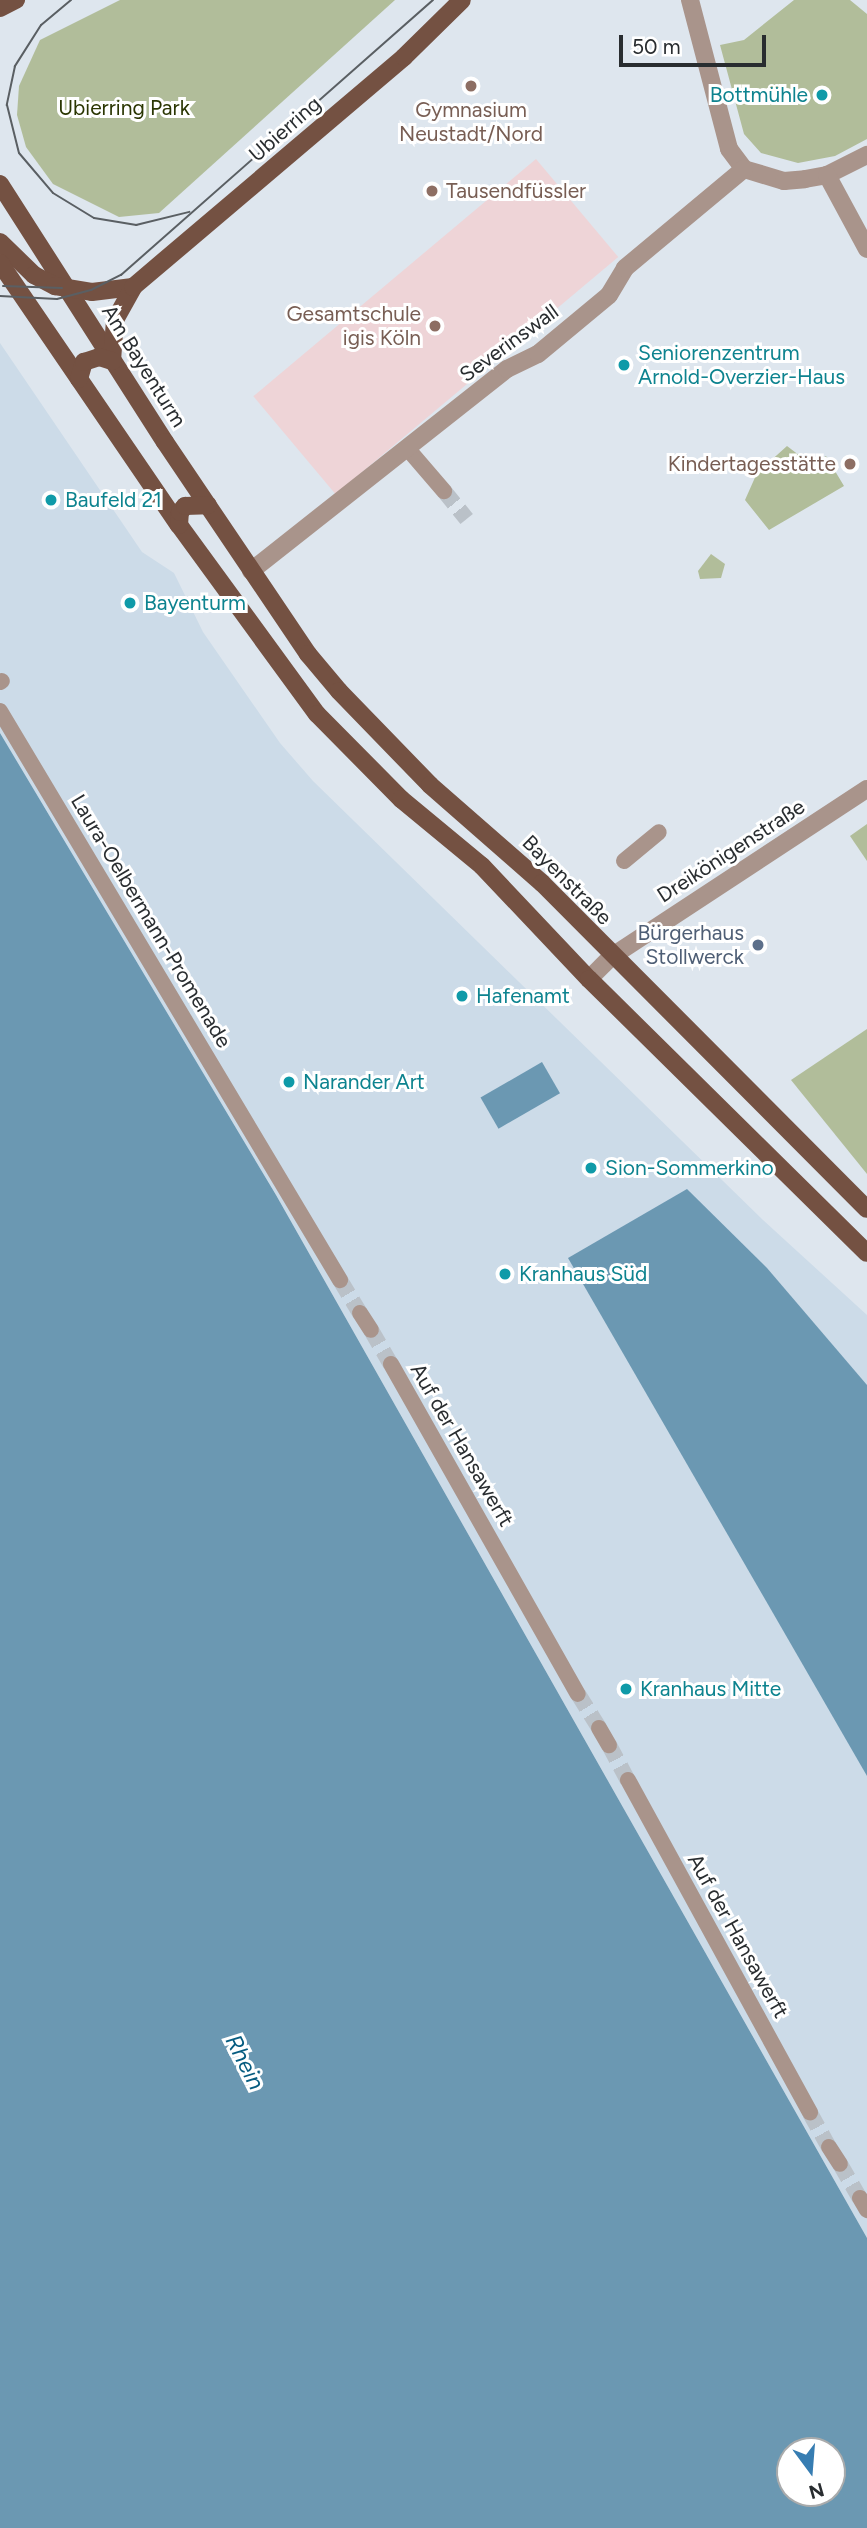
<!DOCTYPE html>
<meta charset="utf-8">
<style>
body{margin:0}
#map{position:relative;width:867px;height:2528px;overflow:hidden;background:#dee6ee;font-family:Figtree,sans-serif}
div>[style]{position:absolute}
.built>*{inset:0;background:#ccdbe8}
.education>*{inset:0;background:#eed4d7;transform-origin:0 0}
.green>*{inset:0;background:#b1bd9a}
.water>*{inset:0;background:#6b98b2;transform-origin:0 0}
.pedestrian-tunnel>*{height:16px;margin-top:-8px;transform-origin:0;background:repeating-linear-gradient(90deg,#bac1c8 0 16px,transparent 0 24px)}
.pedestrian>*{height:16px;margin:-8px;padding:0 8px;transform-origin:8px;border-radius:8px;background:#a9948b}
.minor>*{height:18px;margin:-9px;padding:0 9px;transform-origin:9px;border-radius:9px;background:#a9948b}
.primary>*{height:18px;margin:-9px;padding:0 9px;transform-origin:9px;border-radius:9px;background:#745142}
.tram>*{height:2px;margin:-1px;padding:0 1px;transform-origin:1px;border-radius:1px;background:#5a5f63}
.dots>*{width:19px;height:19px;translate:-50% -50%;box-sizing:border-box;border:4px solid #fff;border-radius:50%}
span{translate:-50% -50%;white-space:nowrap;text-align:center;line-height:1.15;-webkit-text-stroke:6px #fff;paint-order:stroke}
.culture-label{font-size:21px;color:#0d838f}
.right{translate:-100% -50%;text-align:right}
.left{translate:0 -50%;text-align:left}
.park-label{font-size:21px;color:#2a3602}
.education-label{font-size:21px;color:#785e54}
.street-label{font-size:21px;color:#292d30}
.service-label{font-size:21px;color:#4e5e75}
.water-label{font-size:23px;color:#065c80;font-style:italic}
.north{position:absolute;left:776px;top:2437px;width:70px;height:70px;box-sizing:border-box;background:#fff;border:2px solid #a9abac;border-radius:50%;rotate:164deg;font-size:19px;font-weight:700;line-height:28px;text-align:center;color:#292d30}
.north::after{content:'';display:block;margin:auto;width:24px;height:32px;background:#377db2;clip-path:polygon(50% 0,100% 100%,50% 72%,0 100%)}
.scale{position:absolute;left:619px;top:35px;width:147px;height:32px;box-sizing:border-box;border:4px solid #292d30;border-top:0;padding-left:9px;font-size:21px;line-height:24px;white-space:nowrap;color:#292d30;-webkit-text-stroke:5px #fff;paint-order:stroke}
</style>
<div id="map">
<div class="built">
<i style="clip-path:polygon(0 343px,142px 552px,174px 573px,203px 632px,280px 743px,313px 781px,763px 1220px,867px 1315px,867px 2238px,276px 1195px,0 733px)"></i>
</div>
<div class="education">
<i style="left:536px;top:159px;width:128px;height:369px;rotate:50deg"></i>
</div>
<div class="green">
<i style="clip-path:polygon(120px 0,395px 0,159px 213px,119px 217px,53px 184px,26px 147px,17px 115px,19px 86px,40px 40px)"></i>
<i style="clip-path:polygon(794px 0,850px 0,867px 14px,867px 139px,835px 156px,798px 163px,761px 153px,744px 134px,720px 45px,744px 40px)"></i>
<i style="clip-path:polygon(787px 446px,812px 465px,826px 456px,844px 486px,769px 530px,745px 500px,757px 473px)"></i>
<i style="clip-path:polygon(711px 554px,725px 564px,721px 578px,700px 579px,698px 571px)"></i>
<i style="clip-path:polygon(867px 824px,867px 861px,850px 836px)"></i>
<i style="clip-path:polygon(867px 1029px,867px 1174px,791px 1080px)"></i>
</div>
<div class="water">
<i style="clip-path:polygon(evenodd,0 733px,276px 1195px,867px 2238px,867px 2528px,0 2528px,0 733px,790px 2451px,832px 2451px,832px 2493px,790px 2493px,790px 2451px)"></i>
<i style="left:542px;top:1062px;width:36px;height:71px;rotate:60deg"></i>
<i style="clip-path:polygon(687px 1189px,767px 1268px,867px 1385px,867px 1776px,568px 1258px)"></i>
</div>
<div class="pedestrian-tunnel">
<i style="left:444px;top:491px;width:36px;rotate:51deg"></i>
<i style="left:340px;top:1280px;width:39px;rotate:59deg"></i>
<i style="left:371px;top:1330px;width:39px;rotate:60deg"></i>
<i style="left:578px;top:1694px;width:40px;rotate:58deg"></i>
<i style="left:609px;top:1745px;width:40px;rotate:62deg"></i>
<i style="left:810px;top:2113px;width:39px;rotate:61deg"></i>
<i style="left:840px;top:2164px;width:39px;rotate:60deg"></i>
</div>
<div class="pedestrian">
<i style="left:407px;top:448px;width:57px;rotate:49.3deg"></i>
<i style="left:0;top:682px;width:2px;rotate:-27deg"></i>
<i style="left:0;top:711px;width:663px;rotate:59.14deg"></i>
<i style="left:624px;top:861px;width:45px;rotate:-39.6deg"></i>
<i style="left:360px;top:1313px;width:20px;rotate:57deg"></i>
<i style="left:391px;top:1364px;width:379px;rotate:60.5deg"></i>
<i style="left:599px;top:1728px;width:20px;rotate:60deg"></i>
<i style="left:628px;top:1780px;width:379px;rotate:61.3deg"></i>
<i style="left:829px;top:2147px;width:20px;rotate:57deg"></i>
<i style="left:860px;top:2198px;width:14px;rotate:60deg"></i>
</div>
<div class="minor">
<i style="left:690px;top:0;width:154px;rotate:75.3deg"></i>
<i style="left:729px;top:149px;width:25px;rotate:53deg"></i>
<i style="left:744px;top:169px;width:42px;rotate:16.7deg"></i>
<i style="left:784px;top:181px;width:21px;rotate:-5deg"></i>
<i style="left:805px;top:179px;width:22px;rotate:-10deg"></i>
<i style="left:827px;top:175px;width:45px;rotate:-26.6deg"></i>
<i style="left:827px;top:175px;width:84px;rotate:61.6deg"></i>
<i style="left:251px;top:571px;width:326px;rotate:-38.3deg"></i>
<i style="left:507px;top:369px;width:34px;rotate:-26deg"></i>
<i style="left:538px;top:354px;width:92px;rotate:-39.7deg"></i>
<i style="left:609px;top:295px;width:31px;rotate:-59deg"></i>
<i style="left:625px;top:268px;width:155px;rotate:-39.8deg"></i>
<i style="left:589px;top:979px;width:31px;rotate:-45deg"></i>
<i style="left:611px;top:957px;width:306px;rotate:-33.3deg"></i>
</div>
<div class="primary">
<i style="left:0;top:8px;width:18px;rotate:-27deg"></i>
<i style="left:0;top:184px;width:306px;rotate:57.4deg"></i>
<i style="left:165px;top:442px;width:256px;rotate:56deg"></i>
<i style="left:308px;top:654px;width:48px;rotate:50deg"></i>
<i style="left:339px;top:691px;width:131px;rotate:45.9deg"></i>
<i style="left:430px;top:785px;width:149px;rotate:41.2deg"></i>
<i style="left:542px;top:883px;width:460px;rotate:45.1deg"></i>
<i style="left:0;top:242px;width:47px;rotate:44.1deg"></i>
<i style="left:34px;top:275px;width:24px;rotate:28deg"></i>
<i style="left:55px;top:286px;width:37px;rotate:9deg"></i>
<i style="left:92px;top:292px;width:41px;rotate:-7deg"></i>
<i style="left:0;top:263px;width:317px;rotate:55.7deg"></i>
<i style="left:179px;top:525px;width:234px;rotate:53.9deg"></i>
<i style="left:317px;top:714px;width:120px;rotate:45.3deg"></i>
<i style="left:401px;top:799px;width:105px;rotate:39.6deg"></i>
<i style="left:482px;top:866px;width:156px;rotate:46.6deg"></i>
<i style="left:589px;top:979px;width:390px;rotate:44.6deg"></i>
<i style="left:112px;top:361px;width:41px;rotate:-85.8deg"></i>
<i style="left:115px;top:320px;width:38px;rotate:-61deg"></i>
<i style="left:133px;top:287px;width:355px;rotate:-40.3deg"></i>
<i style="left:404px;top:57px;width:81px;rotate:-44.5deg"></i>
<i style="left:79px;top:379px;width:18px;rotate:-74deg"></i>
<i style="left:84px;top:362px;width:16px;rotate:-18deg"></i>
<i style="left:99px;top:357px;width:14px;rotate:17deg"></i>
<i style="left:179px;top:525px;width:13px;rotate:-86deg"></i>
<i style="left:180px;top:512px;width:8px;rotate:-50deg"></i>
<i style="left:185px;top:506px;width:23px;rotate:-2deg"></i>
</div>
<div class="tram">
<i style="left:71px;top:0;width:39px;rotate:140deg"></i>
<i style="left:41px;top:25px;width:49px;rotate:122.4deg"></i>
<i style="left:15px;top:66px;width:40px;rotate:102deg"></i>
<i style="left:7px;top:105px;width:49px;rotate:76deg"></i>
<i style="left:19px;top:153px;width:52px;rotate:49.6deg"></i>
<i style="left:53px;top:193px;width:48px;rotate:31.4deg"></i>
<i style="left:94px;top:218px;width:43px;rotate:9.5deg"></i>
<i style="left:136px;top:225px;width:55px;rotate:-13.8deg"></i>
<i style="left:3px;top:286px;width:59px;rotate:1.9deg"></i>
<i style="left:0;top:296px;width:57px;rotate:3deg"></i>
<i style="left:57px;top:299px;width:35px;rotate:-15deg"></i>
<i style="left:91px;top:290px;width:34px;rotate:-27deg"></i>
<i style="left:121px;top:275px;width:416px;rotate:-41.4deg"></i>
</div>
<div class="dots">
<i style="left:471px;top:86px;background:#8d6e63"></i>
<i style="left:822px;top:95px;background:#0f9aa8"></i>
<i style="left:432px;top:191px;background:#8d6e63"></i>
<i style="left:435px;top:326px;background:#8d6e63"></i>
<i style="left:624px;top:365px;background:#0f9aa8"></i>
<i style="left:850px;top:464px;background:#8d6e63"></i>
<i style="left:51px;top:500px;background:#0f9aa8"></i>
<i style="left:130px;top:603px;background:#0f9aa8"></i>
<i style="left:758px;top:945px;background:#5c6f8a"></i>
<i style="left:462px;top:996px;background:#0f9aa8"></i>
<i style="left:289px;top:1082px;background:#0f9aa8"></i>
<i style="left:591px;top:1168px;background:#0f9aa8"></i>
<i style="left:505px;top:1274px;background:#0f9aa8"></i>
<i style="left:626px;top:1689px;background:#0f9aa8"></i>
</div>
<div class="culture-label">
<span class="right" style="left:808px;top:95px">Bottmühle</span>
<span class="left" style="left:638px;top:365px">Seniorenzentrum<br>Arnold-Overzier-Haus</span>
<span class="left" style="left:65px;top:500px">Baufeld 21</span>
<span class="left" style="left:144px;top:603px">Bayenturm</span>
<span class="left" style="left:476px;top:996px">Hafenamt</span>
<span class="left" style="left:303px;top:1082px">Narander Art</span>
<span class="left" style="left:605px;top:1168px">Sion-Sommerkino</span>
<span class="left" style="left:519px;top:1274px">Kranhaus Süd</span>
<span class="left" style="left:640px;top:1689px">Kranhaus Mitte</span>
</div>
<div class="park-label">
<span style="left:124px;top:108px">Ubierring Park</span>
</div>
<div class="education-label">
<span style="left:471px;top:122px">Gymnasium<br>Neustadt/Nord</span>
<span class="left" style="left:446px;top:191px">Tausendfüssler</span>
<span class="right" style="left:421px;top:326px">Gesamtschule<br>igis Köln</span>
<span class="right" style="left:836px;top:464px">Kindertagesstätte</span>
</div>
<div class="street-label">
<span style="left:285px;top:129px;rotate:-41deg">Ubierring</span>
<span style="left:509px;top:343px;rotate:-36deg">Severinswall</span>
<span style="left:144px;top:366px;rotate:58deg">Am Bayenturm</span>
<span style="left:731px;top:851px;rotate:-33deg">Dreikönigenstraße</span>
<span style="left:567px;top:880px;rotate:45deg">Bayenstraße</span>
<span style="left:151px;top:921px;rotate:59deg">Laura-Oelbermann-Promenade</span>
<span style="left:462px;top:1445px;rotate:60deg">Auf der Hansawerft</span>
<span style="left:738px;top:1936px;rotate:61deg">Auf der Hansawerft</span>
</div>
<div class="service-label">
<span class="right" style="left:744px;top:945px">Bürgerhaus<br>Stollwerck</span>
</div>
<div class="water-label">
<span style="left:245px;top:2062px;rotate:63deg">Rhein</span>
</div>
<div class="north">N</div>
<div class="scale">50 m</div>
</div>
